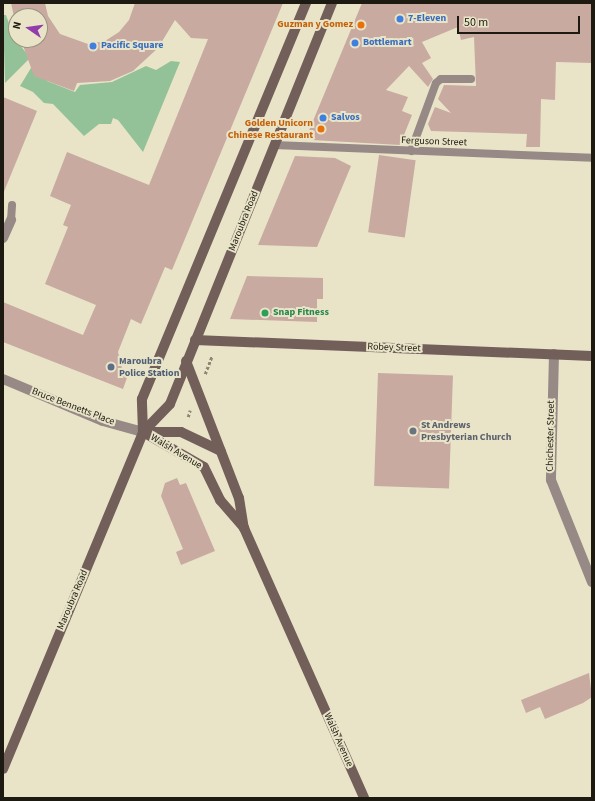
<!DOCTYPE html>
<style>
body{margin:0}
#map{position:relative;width:595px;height:801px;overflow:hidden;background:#e9e4c8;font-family:"Source Sans 3",sans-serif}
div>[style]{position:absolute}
.green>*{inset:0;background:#94c298}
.building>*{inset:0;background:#c8aaa0;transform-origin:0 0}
.path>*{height:2.5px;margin-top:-1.25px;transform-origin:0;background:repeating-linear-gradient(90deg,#8c8874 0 3px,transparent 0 5px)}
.lane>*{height:8px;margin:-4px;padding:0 4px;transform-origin:4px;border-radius:4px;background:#978a86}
.street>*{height:10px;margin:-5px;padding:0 5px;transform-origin:5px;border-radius:5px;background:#978a86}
.secondary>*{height:10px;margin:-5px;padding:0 5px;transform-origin:5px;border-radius:5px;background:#725f5a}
.dots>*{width:11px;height:11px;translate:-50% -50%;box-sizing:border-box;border:2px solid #e9e4c8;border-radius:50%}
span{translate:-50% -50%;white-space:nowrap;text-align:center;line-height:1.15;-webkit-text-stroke:4px #e9e4c8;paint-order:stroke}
.shop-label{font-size:10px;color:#366cbe;font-weight:700}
.left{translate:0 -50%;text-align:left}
.food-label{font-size:10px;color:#c56008;font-weight:700}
.right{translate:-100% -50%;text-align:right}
.street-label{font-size:10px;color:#1d1b11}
.leisure-label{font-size:10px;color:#27864d;font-weight:700}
.service-label{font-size:10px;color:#4e5e75;font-weight:700}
.worship-label{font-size:10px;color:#5b616d;font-weight:700}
.frame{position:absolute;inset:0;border:4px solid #1d1b11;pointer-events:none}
.north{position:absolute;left:8px;top:8px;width:40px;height:40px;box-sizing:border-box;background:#e9e4c8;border:1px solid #97947f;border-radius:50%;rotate:283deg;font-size:11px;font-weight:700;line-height:16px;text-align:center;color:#1d1b11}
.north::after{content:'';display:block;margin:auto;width:14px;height:18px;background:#913eac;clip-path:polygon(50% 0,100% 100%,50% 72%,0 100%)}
.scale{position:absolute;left:457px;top:16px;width:123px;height:18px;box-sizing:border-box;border:2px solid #1d1b11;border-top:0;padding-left:5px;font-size:12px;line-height:14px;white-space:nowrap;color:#1d1b11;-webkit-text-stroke:3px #e9e4c8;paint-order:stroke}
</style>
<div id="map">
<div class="green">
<i style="clip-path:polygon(3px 15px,6px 15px,14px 37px,30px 58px,5px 83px)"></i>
<i style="clip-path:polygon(171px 61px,180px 62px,143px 152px,118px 120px,113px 118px,111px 124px,99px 124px,84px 136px,53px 104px,44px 103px,33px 92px,20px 86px,34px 63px,47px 81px,75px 92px,80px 85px,112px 82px,146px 66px,156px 70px)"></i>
</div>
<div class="building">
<i style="clip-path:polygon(11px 3px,45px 3px,48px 16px,60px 34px,88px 44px,105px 41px,119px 32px,129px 20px,135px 3px,283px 3px,172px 270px,165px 267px,141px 324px,131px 319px,118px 352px,123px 373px,128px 375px,123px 389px,3px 342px,3px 302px,83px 335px,96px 305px,45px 284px,68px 227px,63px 225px,71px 205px,50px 196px,67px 152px,149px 185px,208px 39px,191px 38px,175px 20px,158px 48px,133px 71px,110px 81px,77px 83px,74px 91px,34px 76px,21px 40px,40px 40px,40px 16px,16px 16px,16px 26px)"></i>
<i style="clip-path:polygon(362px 3px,592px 3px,592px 63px,556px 62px,555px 100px,541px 99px,540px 147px,526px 147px,527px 134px,431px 131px,428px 124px,435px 107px,451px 113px,438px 99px,444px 85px,476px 86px,474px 37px,461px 40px,458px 27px,422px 42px,431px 58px,422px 63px,433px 79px,428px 87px,409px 66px,386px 90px,408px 97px,402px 111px,412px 115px,400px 145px,312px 140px,308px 133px)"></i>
<i style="clip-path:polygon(3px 97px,37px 111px,3px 194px)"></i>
<i style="left:379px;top:155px;width:37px;height:78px;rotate:8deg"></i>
<i style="clip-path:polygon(295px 156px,335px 158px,351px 166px,317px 247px,258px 245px)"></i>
<i style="clip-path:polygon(247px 276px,323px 278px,323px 299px,317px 299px,317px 322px,230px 319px)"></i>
<i style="left:378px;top:373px;width:75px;height:113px;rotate:2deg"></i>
<i style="clip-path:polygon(177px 478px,180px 485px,186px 483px,215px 551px,181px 565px,176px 552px,183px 549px,161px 496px,165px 483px)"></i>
<i style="clip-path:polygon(589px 673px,592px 697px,583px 703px,545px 719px,540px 707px,526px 713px,521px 700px)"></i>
</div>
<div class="path">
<i style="left:205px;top:374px;width:19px;rotate:-69deg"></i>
<i style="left:188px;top:417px;width:7px;rotate:-74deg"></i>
</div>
<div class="lane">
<i style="left:274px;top:145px;width:318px;rotate:2.3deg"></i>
<i style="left:411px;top:151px;width:72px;rotate:-69.8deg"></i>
<i style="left:436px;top:83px;width:6px;rotate:-39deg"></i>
<i style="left:441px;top:79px;width:30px"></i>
<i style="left:11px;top:220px;width:15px;rotate:-86deg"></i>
</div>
<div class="street">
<i style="left:3px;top:238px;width:20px;rotate:-66deg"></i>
<i style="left:554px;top:354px;width:126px;rotate:91.4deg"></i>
<i style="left:551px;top:480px;width:110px;rotate:68.1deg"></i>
<i style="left:3px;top:379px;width:108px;rotate:22.8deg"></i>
<i style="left:103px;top:421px;width:41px;rotate:15.4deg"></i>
</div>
<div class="secondary">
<i style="left:195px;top:340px;width:397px;rotate:2.3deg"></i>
<i style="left:186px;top:361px;width:147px;rotate:68.9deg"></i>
<i style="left:239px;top:498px;width:30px;rotate:81deg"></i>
<i style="left:244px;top:528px;width:295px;rotate:66deg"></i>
<i style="left:143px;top:432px;width:33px;rotate:-92deg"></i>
<i style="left:142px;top:399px;width:429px;rotate:-67.5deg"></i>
<i style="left:143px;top:432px;width:70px;rotate:29.8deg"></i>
<i style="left:204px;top:467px;width:37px;rotate:64deg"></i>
<i style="left:220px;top:500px;width:37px;rotate:49deg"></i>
<i style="left:143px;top:432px;width:38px"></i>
<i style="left:181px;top:432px;width:44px;rotate:25.4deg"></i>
<i style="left:3px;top:769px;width:365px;rotate:-67.4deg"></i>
<i style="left:143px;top:432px;width:39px;rotate:-46deg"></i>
<i style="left:170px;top:404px;width:432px;rotate:-68deg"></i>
</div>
<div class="dots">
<i style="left:400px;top:19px;background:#3f7fe0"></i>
<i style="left:361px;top:25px;background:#e8710a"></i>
<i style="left:355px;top:43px;background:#3f7fe0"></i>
<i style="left:93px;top:46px;background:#3f7fe0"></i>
<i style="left:323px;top:118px;background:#3f7fe0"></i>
<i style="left:321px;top:129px;background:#e8710a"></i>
<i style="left:265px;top:313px;background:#2e9e5b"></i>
<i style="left:111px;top:367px;background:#5c6f8a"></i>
<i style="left:413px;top:431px;background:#6b7280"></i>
</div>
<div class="shop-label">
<span class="left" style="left:408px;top:19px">7-Eleven</span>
<span class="left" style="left:363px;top:43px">Bottlemart</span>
<span class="left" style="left:101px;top:46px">Pacific Square</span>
<span class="left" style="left:331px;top:118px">Salvos</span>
</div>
<div class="food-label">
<span class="right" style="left:353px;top:25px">Guzman y Gomez</span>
<span class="right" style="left:313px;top:129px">Golden Unicorn<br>Chinese Restaurant</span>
</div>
<div class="street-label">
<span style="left:434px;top:142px;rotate:2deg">Ferguson Street</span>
<span style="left:244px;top:221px;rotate:-68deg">Maroubra Road</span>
<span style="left:394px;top:348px;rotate:2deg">Robey Street</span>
<span style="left:73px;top:407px;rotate:21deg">Bruce Bennetts Place</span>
<span style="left:551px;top:436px;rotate:-89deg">Chichester Street</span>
<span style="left:176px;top:452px;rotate:31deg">Walsh Avenue</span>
<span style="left:73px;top:600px;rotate:-67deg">Maroubra Road</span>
<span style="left:338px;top:740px;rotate:66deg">Walsh Avenue</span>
</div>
<div class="leisure-label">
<span class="left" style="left:273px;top:313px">Snap Fitness</span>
</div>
<div class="service-label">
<span class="left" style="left:119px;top:367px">Maroubra<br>Police Station</span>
</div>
<div class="worship-label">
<span class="left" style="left:421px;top:431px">St Andrews<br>Presbyterian Church</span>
</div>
<div class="frame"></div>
<div class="north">N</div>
<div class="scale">50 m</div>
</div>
